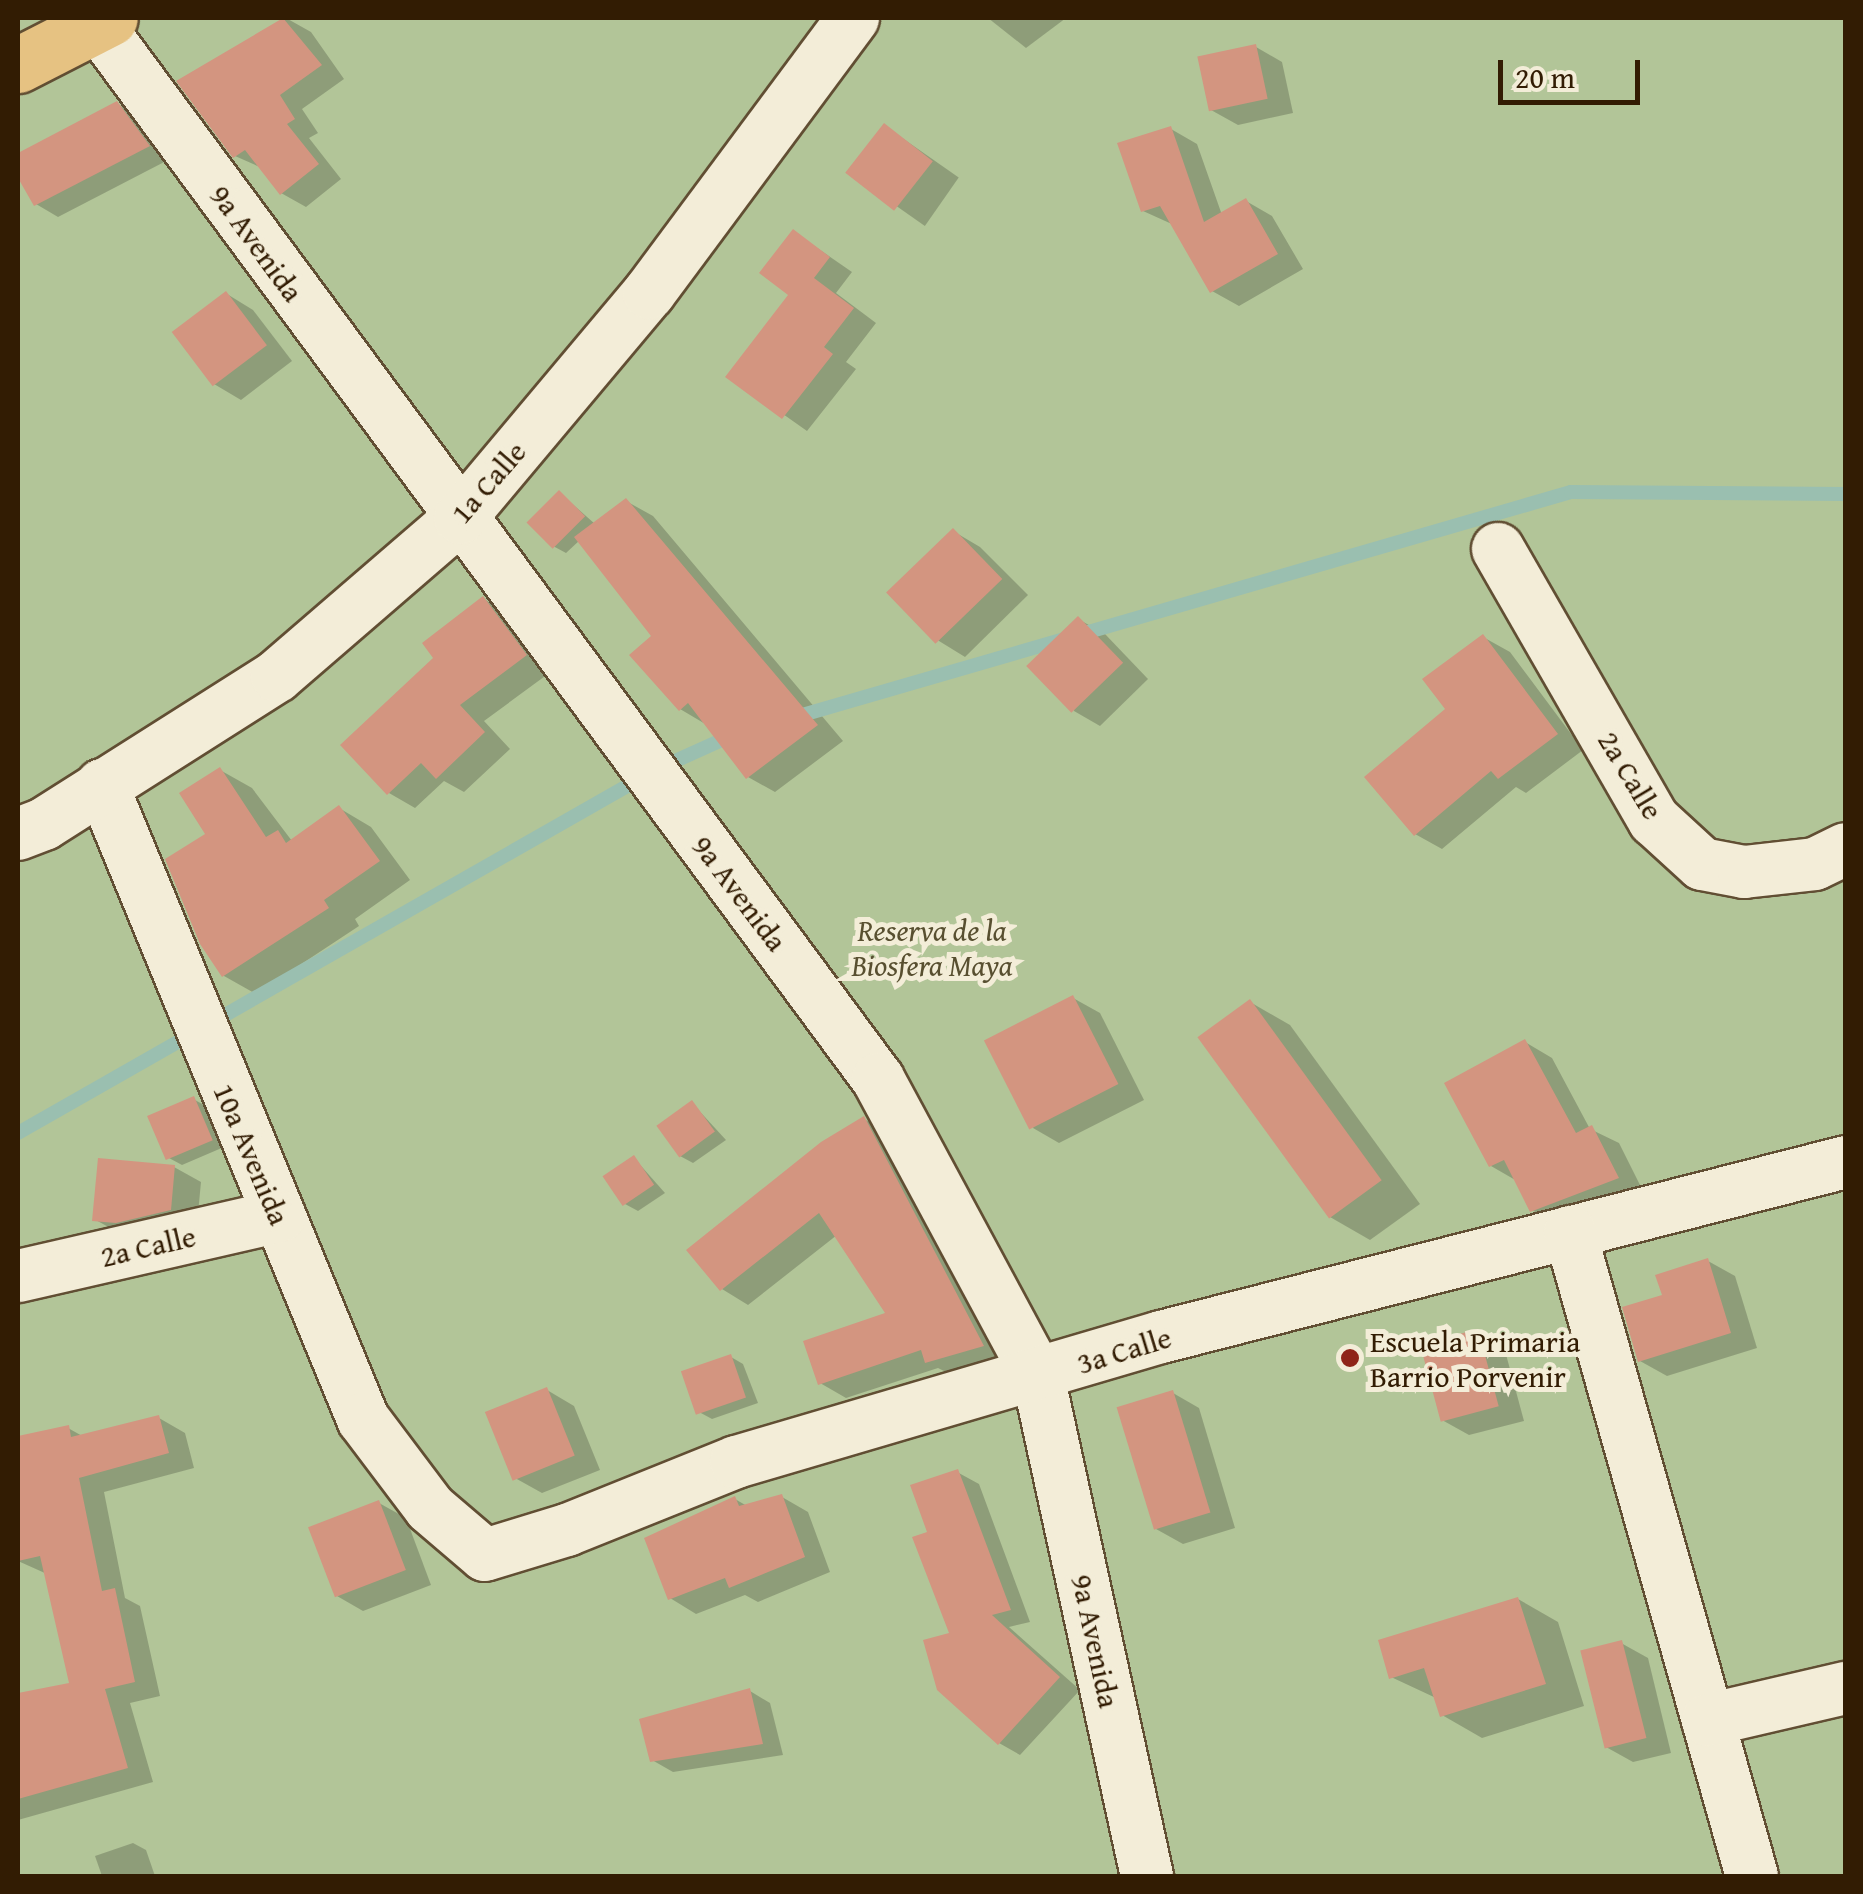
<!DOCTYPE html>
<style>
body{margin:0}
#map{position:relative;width:1863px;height:1894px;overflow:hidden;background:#ede4c3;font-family:"Gentium Book Plus",serif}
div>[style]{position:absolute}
.green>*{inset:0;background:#b2c598;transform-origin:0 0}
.shadow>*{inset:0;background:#0003;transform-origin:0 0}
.stream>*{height:14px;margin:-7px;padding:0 7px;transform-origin:7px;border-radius:7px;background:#9abfb0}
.building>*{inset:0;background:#d39580;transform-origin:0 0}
.roads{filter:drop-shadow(2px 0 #614e33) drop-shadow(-2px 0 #614e33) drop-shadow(0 2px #614e33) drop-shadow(0 -2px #614e33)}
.minor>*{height:52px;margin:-26px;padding:0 26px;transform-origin:26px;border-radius:26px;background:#f3edd8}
.highway>*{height:55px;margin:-27.5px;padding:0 27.5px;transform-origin:27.5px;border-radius:27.5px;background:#e6c282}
.dots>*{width:28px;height:28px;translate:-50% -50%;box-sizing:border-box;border:5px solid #f3edd8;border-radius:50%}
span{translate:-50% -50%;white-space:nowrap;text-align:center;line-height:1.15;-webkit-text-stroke:10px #f3edd8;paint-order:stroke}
.street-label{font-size:30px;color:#321c03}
.park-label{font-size:30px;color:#584f30;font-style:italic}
.poi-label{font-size:30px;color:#321c03}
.left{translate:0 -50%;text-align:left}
.frame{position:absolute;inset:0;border:20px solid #321c03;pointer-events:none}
.scale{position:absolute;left:1498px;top:60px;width:142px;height:45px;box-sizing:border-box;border:5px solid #321c03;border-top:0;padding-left:12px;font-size:30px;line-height:35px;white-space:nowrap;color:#321c03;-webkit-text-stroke:8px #f3edd8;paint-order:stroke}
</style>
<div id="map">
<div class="green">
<i style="left:18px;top:18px;width:1827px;height:1858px"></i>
</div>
<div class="shadow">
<i style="clip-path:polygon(286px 18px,311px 32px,344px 79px,302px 109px,318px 133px,309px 138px,341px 179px,306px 207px,281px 193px,262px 168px,235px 156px,180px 82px)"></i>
<i style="clip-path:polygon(988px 18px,1066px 18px,1026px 48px)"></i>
<i style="clip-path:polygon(1256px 47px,1282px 62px,1293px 113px,1238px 125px,1211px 110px)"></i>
<i style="clip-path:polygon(117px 104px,139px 117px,170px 159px,58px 217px,36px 204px,18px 173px,18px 156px)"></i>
<i style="left:885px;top:126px;width:90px;height:59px;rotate:35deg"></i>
<i style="clip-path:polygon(1171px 129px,1197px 144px,1222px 215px,1246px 201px,1272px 216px,1303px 269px,1239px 306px,1212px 291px,1174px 225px,1143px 211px)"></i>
<i style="clip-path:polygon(794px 232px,852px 272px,836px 293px,876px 323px,846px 362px,856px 369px,807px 431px,729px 376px,791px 295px)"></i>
<i style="clip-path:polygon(227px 294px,253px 310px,292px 361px,241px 400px,214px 384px)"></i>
<i style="clip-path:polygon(560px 493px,595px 524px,626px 501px,653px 516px,843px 741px,775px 792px,748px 777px,707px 725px,680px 709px,654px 636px,580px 540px,566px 553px,553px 546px)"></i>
<i style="clip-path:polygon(953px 531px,980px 547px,1028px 595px,965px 657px,939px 641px,890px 593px)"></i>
<i style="clip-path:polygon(484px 599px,510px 615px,552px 671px,484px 721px,510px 749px,464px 792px,444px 781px,415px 808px,389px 793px,437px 658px)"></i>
<i style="clip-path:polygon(1078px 619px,1105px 634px,1148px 679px,1100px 726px,1074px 711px)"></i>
<i style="clip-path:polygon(1483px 637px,1510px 652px,1583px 750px,1526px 793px,1516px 787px,1442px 849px,1415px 834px,1448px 710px)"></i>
<i style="clip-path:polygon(220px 770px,252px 788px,292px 841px,339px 808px,371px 827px,410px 880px,355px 919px,359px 926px,256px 994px,224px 976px,209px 835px)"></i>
<i style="clip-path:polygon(1073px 998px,1100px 1013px,1144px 1100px,1059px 1143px,1033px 1128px)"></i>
<i style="clip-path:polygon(1250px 1002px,1290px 1025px,1420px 1204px,1370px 1240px,1330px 1217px)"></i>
<i style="clip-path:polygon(1525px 1042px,1552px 1058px,1590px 1129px,1619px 1143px,1644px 1193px,1559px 1225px,1532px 1210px,1517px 1181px,1491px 1166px)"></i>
<i style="clip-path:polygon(193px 1099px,206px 1106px,224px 1147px,182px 1165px,169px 1158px)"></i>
<i style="clip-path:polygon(692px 1103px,726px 1140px,693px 1163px,680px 1156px)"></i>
<i style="clip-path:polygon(864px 1119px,891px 1135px,1009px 1361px,954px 1376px,938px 1368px,846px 1398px,820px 1383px,889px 1315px,837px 1235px,748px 1305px,722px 1289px)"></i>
<i style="clip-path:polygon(634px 1158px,665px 1193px,638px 1211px,625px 1204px)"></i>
<i style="clip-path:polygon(174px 1167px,201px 1182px,197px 1224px,121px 1234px,94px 1219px)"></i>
<i style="clip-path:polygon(1708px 1261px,1735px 1276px,1757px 1348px,1667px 1376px,1640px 1361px,1665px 1297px)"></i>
<i style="clip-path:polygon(1478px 1331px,1504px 1347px,1524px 1421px,1469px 1435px,1442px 1420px)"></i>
<i style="clip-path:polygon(731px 1357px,743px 1364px,758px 1403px,712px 1419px,699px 1412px)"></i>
<i style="clip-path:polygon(547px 1390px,574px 1406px,600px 1470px,542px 1493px,515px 1478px)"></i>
<i style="clip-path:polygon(1173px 1393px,1199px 1408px,1235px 1528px,1183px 1544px,1156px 1529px)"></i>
<i style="clip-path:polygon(159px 1418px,185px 1433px,194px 1468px,104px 1492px,125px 1598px,140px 1606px,160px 1696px,130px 1703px,153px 1782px,18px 1820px,18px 1696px,72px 1685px,47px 1574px,18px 1561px,18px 1438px,68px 1428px,84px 1437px)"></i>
<i style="clip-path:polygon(957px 1472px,979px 1484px,1030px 1622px,1009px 1627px,1080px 1690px,1020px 1755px,999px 1743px,952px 1635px,930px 1534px)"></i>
<i style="clip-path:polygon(782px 1497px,808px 1512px,830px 1572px,758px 1602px,745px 1595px,696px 1614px,670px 1598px,735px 1499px,747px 1506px)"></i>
<i style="clip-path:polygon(379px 1503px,406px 1518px,431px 1585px,363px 1611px,337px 1596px)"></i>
<i style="clip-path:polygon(1518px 1599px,1558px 1622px,1584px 1706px,1482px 1738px,1442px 1715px,1436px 1698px,1391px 1677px)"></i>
<i style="clip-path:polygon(1621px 1643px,1648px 1658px,1671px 1753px,1633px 1762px,1606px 1747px)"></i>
<i style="clip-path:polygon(750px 1691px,770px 1703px,783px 1755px,673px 1772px,652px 1760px)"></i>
<i style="clip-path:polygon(133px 1843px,146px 1850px,155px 1876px,102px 1876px,95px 1856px)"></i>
</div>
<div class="stream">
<i style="left:792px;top:718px;width:811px;rotate:-16.18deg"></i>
<i style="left:1571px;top:492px;width:275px;rotate:0.4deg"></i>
<i style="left:662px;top:767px;width:78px;rotate:-24.3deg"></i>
<i style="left:18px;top:1133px;width:719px;rotate:-29.67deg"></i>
</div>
<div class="building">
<i style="clip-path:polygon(283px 18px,322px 65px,280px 95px,295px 119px,287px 124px,319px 164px,280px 195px,245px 150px,233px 158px,176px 81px)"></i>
<i style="left:1256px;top:44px;width:56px;height:60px;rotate:78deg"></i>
<i style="clip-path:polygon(117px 101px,150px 146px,34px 206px,18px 178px,18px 153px)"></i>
<i style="left:884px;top:123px;width:62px;height:63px;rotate:38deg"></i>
<i style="clip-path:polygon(1171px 126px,1204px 222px,1246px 198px,1278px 254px,1210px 293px,1160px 206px,1141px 212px,1117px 143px)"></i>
<i style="clip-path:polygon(793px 229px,830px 257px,814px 278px,854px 308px,824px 347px,833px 354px,782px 419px,725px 377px,788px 295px,759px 273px)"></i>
<i style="left:226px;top:291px;width:68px;height:68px;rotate:53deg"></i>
<i style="left:559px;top:490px;width:37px;height:46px;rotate:45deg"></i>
<i style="clip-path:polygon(626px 498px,818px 725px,746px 779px,688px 703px,679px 711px,629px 655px,651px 636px,574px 537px)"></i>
<i style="left:953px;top:528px;width:71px;height:93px;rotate:46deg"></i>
<i style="clip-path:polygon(483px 596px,527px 655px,460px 705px,485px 732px,436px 779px,421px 763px,387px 795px,340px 745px,433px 658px,422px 643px)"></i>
<i style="left:1078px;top:616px;width:65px;height:72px;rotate:46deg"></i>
<i style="clip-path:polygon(1483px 634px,1558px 734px,1498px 779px,1491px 771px,1414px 836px,1364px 777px,1445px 709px,1422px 679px)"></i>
<i style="clip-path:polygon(220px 767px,266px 837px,278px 830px,286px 843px,339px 805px,380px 861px,324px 900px,329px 908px,222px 977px,200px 944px,165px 859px,205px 834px,179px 793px)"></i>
<i style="left:1073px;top:995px;width:100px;height:100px;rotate:63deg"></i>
<i style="left:1250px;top:999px;width:224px;height:65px;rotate:54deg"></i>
<i style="clip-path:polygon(1525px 1039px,1576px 1133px,1592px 1125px,1619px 1178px,1530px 1212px,1504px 1160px,1489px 1167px,1444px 1083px)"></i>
<i style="left:194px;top:1096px;width:48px;height:51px;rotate:67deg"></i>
<i style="left:692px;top:1100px;width:39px;height:44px;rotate:54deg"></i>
<i style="clip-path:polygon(864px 1116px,984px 1346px,925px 1363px,921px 1350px,818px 1385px,803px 1341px,885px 1313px,819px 1213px,720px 1291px,686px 1250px,821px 1142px)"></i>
<i style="left:634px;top:1155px;width:36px;height:38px;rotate:56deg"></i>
<i style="clip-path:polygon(98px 1158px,175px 1165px,171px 1210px,116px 1223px,92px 1221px)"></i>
<i style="clip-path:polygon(1708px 1258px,1731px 1333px,1638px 1362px,1622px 1307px,1662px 1295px,1655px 1275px)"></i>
<i style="left:1478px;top:1329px;width:80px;height:60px;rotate:75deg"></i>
<i style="left:731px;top:1354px;width:46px;height:53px;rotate:71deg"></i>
<i style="left:547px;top:1387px;width:74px;height:67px;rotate:68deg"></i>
<i style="left:1173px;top:1390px;width:128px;height:59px;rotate:73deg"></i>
<i style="clip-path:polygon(159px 1415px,169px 1453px,79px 1478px,102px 1591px,115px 1588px,135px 1682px,105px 1689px,128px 1768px,18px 1799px,18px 1693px,69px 1683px,40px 1556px,18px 1561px,18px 1436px,69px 1425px,71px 1437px)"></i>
<i style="clip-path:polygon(958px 1469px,1011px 1610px,992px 1615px,1060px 1677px,998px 1745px,937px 1690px,923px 1640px,949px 1633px,912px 1537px,927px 1532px,910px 1485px)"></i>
<i style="clip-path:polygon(782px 1494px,805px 1557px,729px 1588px,725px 1578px,668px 1600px,644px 1538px,735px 1496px,739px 1506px)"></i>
<i style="left:379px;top:1500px;width:75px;height:76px;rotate:69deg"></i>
<i style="clip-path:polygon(1518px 1597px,1546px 1684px,1440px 1717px,1424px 1668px,1389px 1679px,1378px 1640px)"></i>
<i style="left:1622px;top:1640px;width:101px;height:43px;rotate:76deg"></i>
<i style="clip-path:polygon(750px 1688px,763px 1744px,650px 1762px,639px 1719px)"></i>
</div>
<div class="roads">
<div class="minor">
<i style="left:97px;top:24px;width:1313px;rotate:53.49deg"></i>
<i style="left:878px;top:1079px;width:337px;rotate:61.7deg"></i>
<i style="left:1038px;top:1376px;width:512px;rotate:77.7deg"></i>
<i style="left:1498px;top:549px;width:313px;rotate:60.1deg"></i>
<i style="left:1654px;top:820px;width:65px;rotate:42.5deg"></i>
<i style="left:1702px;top:864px;width:43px;rotate:10.8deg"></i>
<i style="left:1744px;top:872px;width:71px;rotate:-6.4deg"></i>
<i style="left:1815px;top:864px;width:34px;rotate:-26deg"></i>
<i style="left:102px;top:785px;width:686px;rotate:67.62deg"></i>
<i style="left:363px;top:1419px;width:111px;rotate:53deg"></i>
<i style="left:430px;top:1508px;width:72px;rotate:40.5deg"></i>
<i style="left:485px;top:1555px;width:86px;rotate:-17deg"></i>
<i style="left:567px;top:1530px;width:182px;rotate:-21.9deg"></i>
<i style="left:736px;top:1462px;width:443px;rotate:-16.4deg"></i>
<i style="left:1161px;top:1337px;width:707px;rotate:-14.33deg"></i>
<i style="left:18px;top:834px;width:28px;rotate:-21deg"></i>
<i style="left:44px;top:824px;width:276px;rotate:-32.4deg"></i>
<i style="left:277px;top:676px;width:242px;rotate:-40.8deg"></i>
<i style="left:460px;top:518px;width:294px;rotate:-50deg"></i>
<i style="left:649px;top:293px;width:342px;rotate:-53.4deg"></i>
<i style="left:1570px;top:1232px;width:669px;rotate:74.22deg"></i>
<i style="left:18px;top:1276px;width:268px;rotate:-12.9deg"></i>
<i style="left:1708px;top:1720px;width:142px;rotate:-13.1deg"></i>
</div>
<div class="highway">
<i style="left:18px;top:65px;width:103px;rotate:-27.1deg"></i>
</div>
</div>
<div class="dots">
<i style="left:1350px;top:1358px;background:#8f2418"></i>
</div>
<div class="street-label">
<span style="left:257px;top:243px;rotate:54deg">9a Avenida</span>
<span style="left:488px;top:482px;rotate:-49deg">1a Calle</span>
<span style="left:1631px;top:775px;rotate:59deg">2a Calle</span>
<span style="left:740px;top:893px;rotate:53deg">9a Avenida</span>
<span style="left:252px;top:1154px;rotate:67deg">10a Avenida</span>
<span style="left:148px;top:1246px;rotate:-13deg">2a Calle</span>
<span style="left:1124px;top:1350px;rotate:-17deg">3a Calle</span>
<span style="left:1096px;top:1641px;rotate:78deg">9a Avenida</span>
</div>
<div class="park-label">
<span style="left:932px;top:947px">Reserva de la<br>Biosfera Maya</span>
</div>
<div class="poi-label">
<span class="left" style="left:1370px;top:1358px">Escuela Primaria<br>Barrio Porvenir</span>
</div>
<div class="frame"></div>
<div class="scale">20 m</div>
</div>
